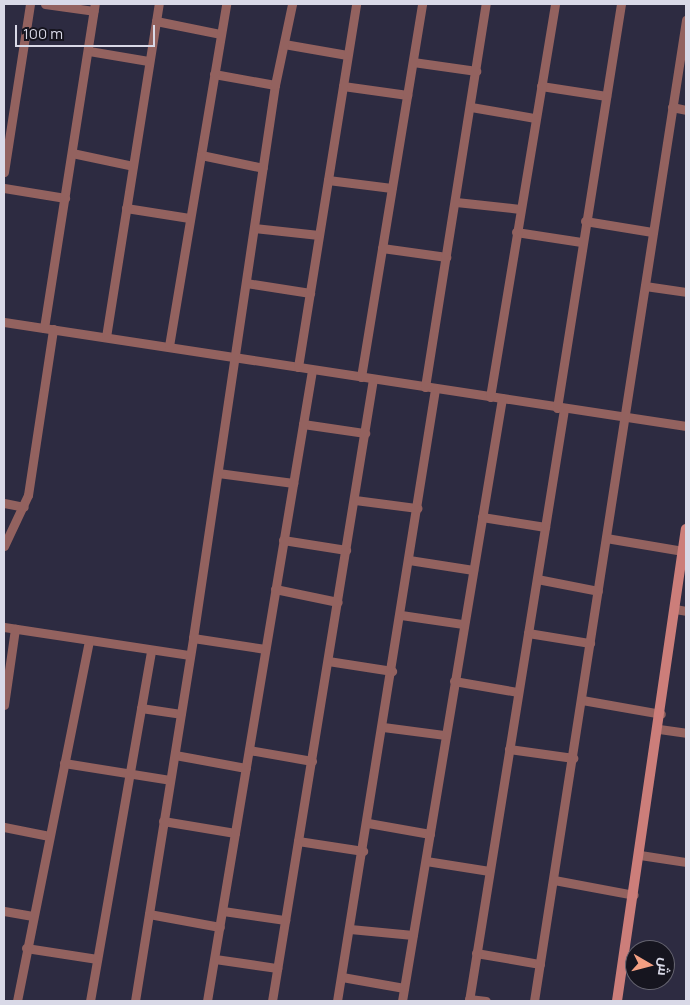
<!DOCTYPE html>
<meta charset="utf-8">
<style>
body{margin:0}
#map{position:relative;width:690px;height:1005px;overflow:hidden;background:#2d2b41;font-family:Manrope,Cairo,sans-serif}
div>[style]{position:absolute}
.street>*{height:9px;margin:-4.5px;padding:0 4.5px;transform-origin:4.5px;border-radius:4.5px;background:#93625f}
.secondary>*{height:10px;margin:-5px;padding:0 5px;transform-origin:5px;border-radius:5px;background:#cc7e7a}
span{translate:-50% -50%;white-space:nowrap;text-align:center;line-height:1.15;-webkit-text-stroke:4.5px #16151f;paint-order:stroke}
.frame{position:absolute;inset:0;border:5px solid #d9d9e7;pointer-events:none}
.north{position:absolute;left:625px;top:940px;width:50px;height:50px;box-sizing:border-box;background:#16151f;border:1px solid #64636f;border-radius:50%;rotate:98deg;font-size:14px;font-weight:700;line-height:20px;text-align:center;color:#d9d9e7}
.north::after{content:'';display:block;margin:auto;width:18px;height:22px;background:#f39f82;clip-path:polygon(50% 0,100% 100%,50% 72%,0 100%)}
.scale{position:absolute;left:15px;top:25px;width:140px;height:22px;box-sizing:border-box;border:2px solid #d9d9e7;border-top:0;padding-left:6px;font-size:15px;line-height:18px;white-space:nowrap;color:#d9d9e7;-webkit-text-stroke:4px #16151f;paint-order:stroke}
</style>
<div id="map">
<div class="street">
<i style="left:45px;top:4px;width:49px;rotate:8.1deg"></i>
<i style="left:156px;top:21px;width:65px;rotate:11.5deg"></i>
<i style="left:284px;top:44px;width:64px;rotate:9.9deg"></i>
<i style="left:89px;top:51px;width:60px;rotate:9.6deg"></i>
<i style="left:413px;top:62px;width:64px;rotate:8.1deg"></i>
<i style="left:214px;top:74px;width:62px;rotate:10.2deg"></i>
<i style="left:343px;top:86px;width:65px;rotate:8deg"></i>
<i style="left:541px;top:86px;width:66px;rotate:8.7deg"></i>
<i style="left:471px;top:107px;width:65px;rotate:9.8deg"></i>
<i style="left:672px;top:107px;width:14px;rotate:12deg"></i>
<i style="left:72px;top:153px;width:62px;rotate:12deg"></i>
<i style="left:201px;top:155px;width:63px;rotate:11.8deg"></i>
<i style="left:4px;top:172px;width:170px;rotate:-81.2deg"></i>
<i style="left:328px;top:180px;width:64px;rotate:7.2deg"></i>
<i style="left:4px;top:188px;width:62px;rotate:9.3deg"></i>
<i style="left:456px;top:202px;width:64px;rotate:6.2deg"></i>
<i style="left:126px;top:208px;width:64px;rotate:9deg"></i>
<i style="left:585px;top:221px;width:68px;rotate:9.3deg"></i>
<i style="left:254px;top:228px;width:65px;rotate:6.1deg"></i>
<i style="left:516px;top:232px;width:66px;rotate:8.7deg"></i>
<i style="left:382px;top:248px;width:65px;rotate:8deg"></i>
<i style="left:246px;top:283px;width:65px;rotate:8.9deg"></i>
<i style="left:645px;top:286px;width:41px;rotate:8.3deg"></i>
<i style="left:4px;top:322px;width:690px;rotate:8.67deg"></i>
<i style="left:44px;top:328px;width:328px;rotate:-81.1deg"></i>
<i style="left:106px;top:337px;width:337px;rotate:-81deg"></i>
<i style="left:169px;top:346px;width:347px;rotate:-80.5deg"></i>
<i style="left:298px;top:367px;width:368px;rotate:-80.9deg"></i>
<i style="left:361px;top:377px;width:378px;rotate:-80.7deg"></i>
<i style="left:425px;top:387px;width:388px;rotate:-81deg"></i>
<i style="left:490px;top:397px;width:398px;rotate:-80.6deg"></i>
<i style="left:557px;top:408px;width:409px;rotate:-81deg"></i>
<i style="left:303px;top:424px;width:63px;rotate:8.3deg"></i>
<i style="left:218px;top:473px;width:76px;rotate:7.6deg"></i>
<i style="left:355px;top:500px;width:63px;rotate:7.4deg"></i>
<i style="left:4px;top:503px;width:20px;rotate:11deg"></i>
<i style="left:482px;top:517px;width:64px;rotate:9deg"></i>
<i style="left:606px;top:538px;width:78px;rotate:9.6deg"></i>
<i style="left:283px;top:540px;width:64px;rotate:9deg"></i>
<i style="left:4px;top:546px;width:56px;rotate:-64.8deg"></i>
<i style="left:28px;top:495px;width:168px;rotate:-81.4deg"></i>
<i style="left:409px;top:560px;width:65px;rotate:8.9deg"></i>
<i style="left:537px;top:579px;width:62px;rotate:11.1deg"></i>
<i style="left:275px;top:589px;width:64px;rotate:11.7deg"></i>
<i style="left:675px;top:609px;width:11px;rotate:10deg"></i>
<i style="left:401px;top:615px;width:63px;rotate:8.3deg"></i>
<i style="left:4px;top:627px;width:188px;rotate:8.6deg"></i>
<i style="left:528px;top:633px;width:63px;rotate:9.2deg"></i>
<i style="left:193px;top:638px;width:73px;rotate:8.7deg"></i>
<i style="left:328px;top:661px;width:65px;rotate:8.9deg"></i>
<i style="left:454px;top:681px;width:65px;rotate:9.8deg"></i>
<i style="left:582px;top:700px;width:80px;rotate:10deg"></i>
<i style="left:4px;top:705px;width:77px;rotate:-81.8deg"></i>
<i style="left:141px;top:708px;width:40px;rotate:8.5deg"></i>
<i style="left:383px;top:727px;width:63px;rotate:7.4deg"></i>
<i style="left:659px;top:729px;width:27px;rotate:8deg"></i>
<i style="left:509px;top:749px;width:65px;rotate:8deg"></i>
<i style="left:249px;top:750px;width:64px;rotate:9.9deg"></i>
<i style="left:175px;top:755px;width:72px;rotate:10.4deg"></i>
<i style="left:64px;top:763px;width:107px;rotate:9.1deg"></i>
<i style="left:163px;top:821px;width:73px;rotate:9.5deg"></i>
<i style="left:368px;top:823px;width:63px;rotate:10.1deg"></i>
<i style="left:4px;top:827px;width:46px;rotate:11.3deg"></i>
<i style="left:298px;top:841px;width:66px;rotate:8.7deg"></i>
<i style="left:640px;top:855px;width:47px;rotate:8.7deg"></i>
<i style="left:426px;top:861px;width:64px;rotate:9deg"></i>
<i style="left:554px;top:880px;width:81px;rotate:10.6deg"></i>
<i style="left:4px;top:911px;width:29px;rotate:10deg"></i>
<i style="left:223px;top:911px;width:63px;rotate:8.3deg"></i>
<i style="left:149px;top:914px;width:72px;rotate:10.4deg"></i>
<i style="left:350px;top:929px;width:63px;rotate:5.4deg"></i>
<i style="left:26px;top:948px;width:72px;rotate:8.8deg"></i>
<i style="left:476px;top:953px;width:65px;rotate:9.8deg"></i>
<i style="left:215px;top:959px;width:63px;rotate:8.3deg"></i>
<i style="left:342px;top:977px;width:63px;rotate:10.1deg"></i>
<i style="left:469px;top:999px;width:17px;rotate:7deg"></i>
<i style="left:17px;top:1001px;width:367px;rotate:-78.7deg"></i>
<i style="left:90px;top:1001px;width:356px;rotate:-80.1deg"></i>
<i style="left:135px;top:1001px;width:368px;rotate:-80.9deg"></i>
<i style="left:193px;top:638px;width:559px;rotate:-81.57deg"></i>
<i style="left:275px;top:85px;width:83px;rotate:-78.1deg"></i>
<i style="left:207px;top:1001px;width:640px;rotate:-80.55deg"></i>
<i style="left:272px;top:1001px;width:630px;rotate:-80.78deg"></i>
<i style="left:337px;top:1001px;width:620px;rotate:-80.9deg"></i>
<i style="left:402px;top:1001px;width:611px;rotate:-80.58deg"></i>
<i style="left:469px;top:1001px;width:600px;rotate:-80.88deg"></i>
<i style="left:534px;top:1001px;width:993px;rotate:-81.19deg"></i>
</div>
<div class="secondary">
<i style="left:617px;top:1001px;width:477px;rotate:-81.7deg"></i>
</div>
<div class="frame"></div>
<div class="north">ش</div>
<div class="scale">100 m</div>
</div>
